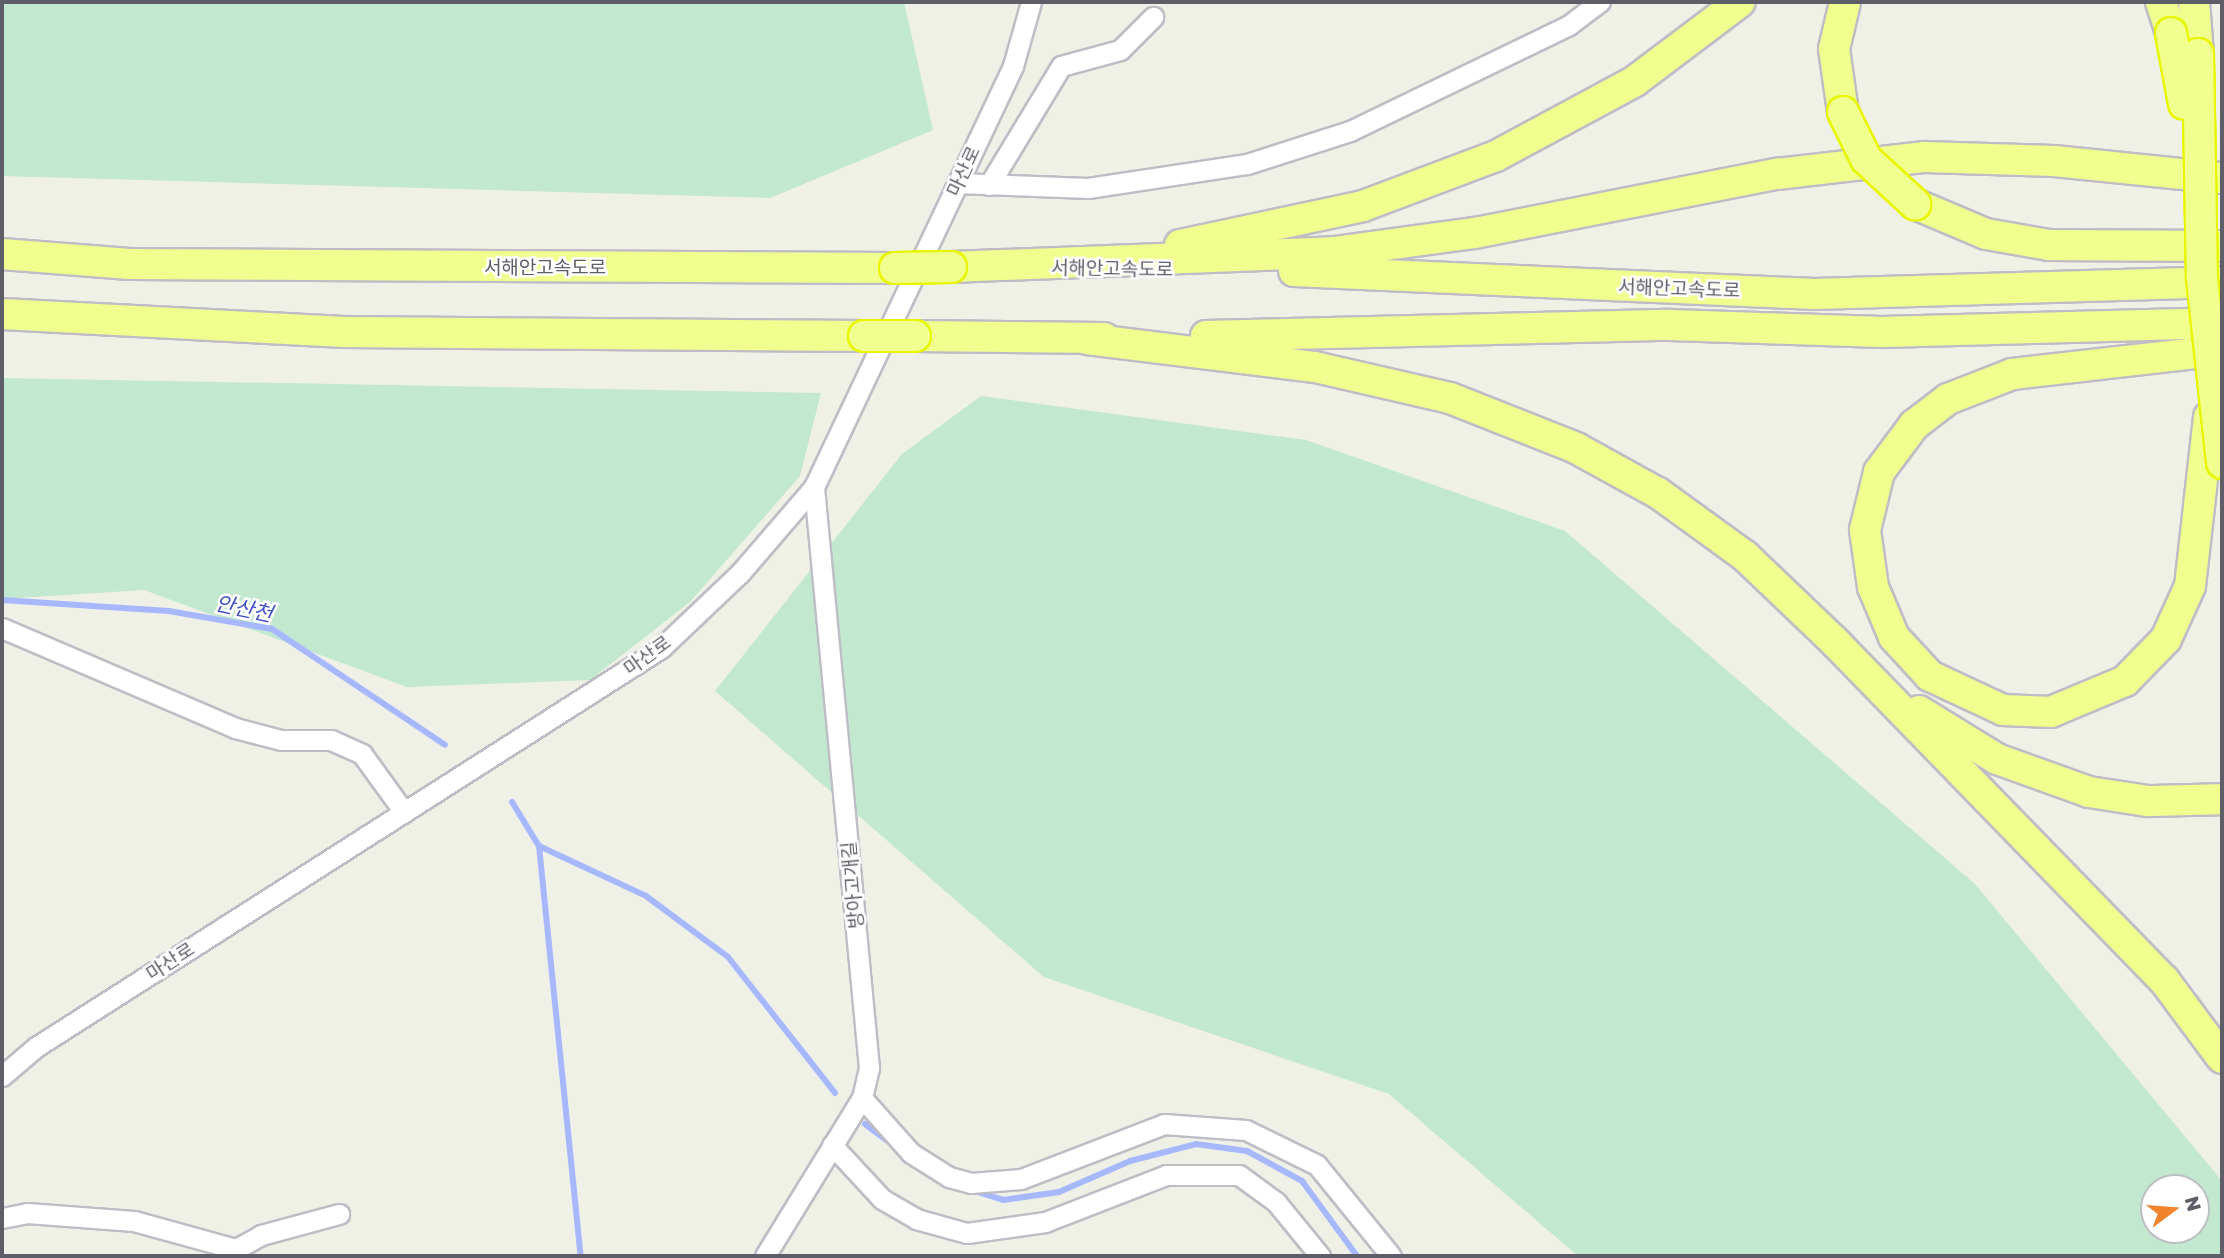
<!DOCTYPE html>
<meta charset="utf-8">
<style>
body{margin:0}
#map{position:relative;width:2224px;height:1258px;overflow:hidden;background:#eff0e6;font-family:"Golos Text","Noto Sans KR",sans-serif}
div>[style]{position:absolute}
.green>*{inset:0;background:#c2e8d0}
.stream>*{height:6px;margin:-3px;padding:0 3px;transform-origin:3px;border-radius:3px;background:#a7b8ff}
.roads{filter:drop-shadow(2px 0 #bebdc5) drop-shadow(-2px 0 #bebdc5) drop-shadow(0 2px #bebdc5) drop-shadow(0 -2px #bebdc5)}
.minor>*{height:19px;margin:-9.5px;padding:0 9.5px;transform-origin:9.5px;border-radius:9.5px;background:#fff}
.highway>*{height:30px;margin:-15px;padding:0 15px;transform-origin:15px;border-radius:15px;background:#f1ff8e}
.bridges{filter:drop-shadow(2px 0 #e7f600) drop-shadow(-2px 0 #e7f600) drop-shadow(0 2px #e7f600) drop-shadow(0 -2px #e7f600)}
.highway-bridge>*{height:30px;margin:-15px;padding:0 15px;transform-origin:15px;border-radius:15px;background:#f1ff8e}
span{translate:-50% -50%;white-space:nowrap;text-align:center;line-height:1.15;-webkit-text-stroke:5px #fff;paint-order:stroke}
.street-label{font-size:19px;color:#5d5e67}
.water-label{font-size:21px;color:#4453c8;font-style:italic}
.frame{position:absolute;inset:0;border:4px solid #5d5e67;pointer-events:none}
.north{position:absolute;left:2140px;top:1174px;width:70px;height:70px;box-sizing:border-box;background:#fff;border:2px solid #bebfc2;border-radius:50%;rotate:74deg;font-size:19px;font-weight:700;line-height:28px;text-align:center;color:#5d5e67}
.north::after{content:'';display:block;margin:auto;width:24px;height:32px;background:#f0852d;clip-path:polygon(50% 0,100% 100%,50% 72%,0 100%)}
</style>
<div id="map">
<div class="green">
<i style="clip-path:polygon(2px 2px,904px 2px,933px 130px,770px 198px,2px 176px)"></i>
<i style="clip-path:polygon(2px 378px,821px 393px,800px 476px,690px 602px,590px 680px,407px 687px,144px 590px,2px 599px)"></i>
<i style="clip-path:polygon(evenodd,981px 396px,1306px 440px,1565px 531px,1975px 884px,2222px 1181px,2222px 1256px,1578px 1256px,1389px 1094px,1044px 977px,715px 691px,902px 454px,981px 396px,2154px 1188px,2196px 1188px,2196px 1230px,2154px 1230px,2154px 1188px)"></i>
</div>
<div class="stream">
<i style="left:2px;top:600px;width:167px;rotate:3.8deg"></i>
<i style="left:169px;top:611px;width:105px;rotate:9.9deg"></i>
<i style="left:272px;top:629px;width:208px;rotate:33.8deg"></i>
<i style="left:512px;top:802px;width:52px;rotate:58.5deg"></i>
<i style="left:539px;top:846px;width:118px;rotate:25deg"></i>
<i style="left:646px;top:896px;width:102px;rotate:36.6deg"></i>
<i style="left:728px;top:957px;width:173px;rotate:51.8deg"></i>
<i style="left:539px;top:846px;width:412px;rotate:84.2deg"></i>
<i style="left:865px;top:1124px;width:31px;rotate:37deg"></i>
<i style="left:971px;top:1190px;width:34px;rotate:17deg"></i>
<i style="left:1003px;top:1200px;width:57px;rotate:-8.1deg"></i>
<i style="left:1059px;top:1192px;width:77px;rotate:-23.6deg"></i>
<i style="left:1130px;top:1161px;width:68px;rotate:-14.4deg"></i>
<i style="left:1196px;top:1144px;width:51px;rotate:7.8deg"></i>
<i style="left:1247px;top:1151px;width:63px;rotate:28.6deg"></i>
<i style="left:1302px;top:1181px;width:93px;rotate:53.7deg"></i>
</div>
<div class="roads">
<div class="minor">
<i style="left:957px;top:183px;width:131px;rotate:2.2deg"></i>
<i style="left:1088px;top:188px;width:161px;rotate:-8.6deg"></i>
<i style="left:1247px;top:164px;width:108px;rotate:-17.8deg"></i>
<i style="left:1350px;top:131px;width:243px;rotate:-25.8deg"></i>
<i style="left:1569px;top:25px;width:39px;rotate:-37deg"></i>
<i style="left:989px;top:185px;width:139px;rotate:-58.8deg"></i>
<i style="left:1061px;top:66px;width:61px;rotate:-15.2deg"></i>
<i style="left:1120px;top:50px;width:47px;rotate:-45deg"></i>
<i style="left:2px;top:628px;width:254px;rotate:23.2deg"></i>
<i style="left:235px;top:728px;width:48px;rotate:14.6deg"></i>
<i style="left:281px;top:740px;width:50px"></i>
<i style="left:331px;top:740px;width:34px;rotate:24deg"></i>
<i style="left:362px;top:754px;width:72px;rotate:54.1deg"></i>
<i style="left:2px;top:1076px;width:45px;rotate:-40.5deg"></i>
<i style="left:36px;top:1047px;width:742px;rotate:-32.55deg"></i>
<i style="left:661px;top:648px;width:109px;rotate:-43.5deg"></i>
<i style="left:740px;top:573px;width:113px;rotate:-49.3deg"></i>
<i style="left:814px;top:487px;width:466px;rotate:-64.7deg"></i>
<i style="left:1013px;top:66px;width:66px;rotate:-74.3deg"></i>
<i style="left:862px;top:1098px;width:74px;rotate:48.3deg"></i>
<i style="left:911px;top:1153px;width:45px;rotate:32.3deg"></i>
<i style="left:949px;top:1177px;width:23px;rotate:15deg"></i>
<i style="left:971px;top:1183px;width:50px;rotate:-4.6deg"></i>
<i style="left:1021px;top:1179px;width:153px;rotate:-21deg"></i>
<i style="left:1164px;top:1124px;width:82px;rotate:4.2deg"></i>
<i style="left:1246px;top:1130px;width:79px;rotate:26.2deg"></i>
<i style="left:1317px;top:1165px;width:117px;rotate:50.9deg"></i>
<i style="left:832px;top:1145px;width:74px;rotate:47.2deg"></i>
<i style="left:882px;top:1199px;width:39px;rotate:30deg"></i>
<i style="left:916px;top:1219px;width:53px;rotate:15.4deg"></i>
<i style="left:967px;top:1233px;width:79px;rotate:-8deg"></i>
<i style="left:1045px;top:1222px;width:130px;rotate:-21.2deg"></i>
<i style="left:1166px;top:1175px;width:73px"></i>
<i style="left:1239px;top:1175px;width:46px;rotate:36.1deg"></i>
<i style="left:1276px;top:1202px;width:70px;rotate:50.8deg"></i>
<i style="left:2px;top:1218px;width:25px;rotate:-11deg"></i>
<i style="left:27px;top:1213px;width:107px;rotate:4.3deg"></i>
<i style="left:134px;top:1221px;width:106px;rotate:15.4deg"></i>
<i style="left:236px;top:1249px;width:29px;rotate:-29deg"></i>
<i style="left:261px;top:1235px;width:81px;rotate:-15.1deg"></i>
<i style="left:765px;top:1256px;width:185px;rotate:-58.5deg"></i>
<i style="left:862px;top:1098px;width:31px;rotate:-77deg"></i>
<i style="left:869px;top:1068px;width:584px;rotate:-95.41deg"></i>
</div>
<div class="highway">
<i style="left:2161px;top:2px;width:33px;rotate:72deg"></i>
<i style="left:2194px;top:2px;width:52px;rotate:85.6deg"></i>
<i style="left:1843px;top:112px;width:64px;rotate:-98.1deg"></i>
<i style="left:1834px;top:49px;width:48px;rotate:-76.8deg"></i>
<i style="left:1915px;top:204px;width:77px;rotate:22.9deg"></i>
<i style="left:1986px;top:234px;width:64px;rotate:9.9deg"></i>
<i style="left:2049px;top:245px;width:173px;rotate:0.3deg"></i>
<i style="left:1180px;top:245px;width:187px;rotate:-12deg"></i>
<i style="left:1363px;top:206px;width:142px;rotate:-20.6deg"></i>
<i style="left:1496px;top:156px;width:158px;rotate:-28.3deg"></i>
<i style="left:1635px;top:81px;width:131px;rotate:-37deg"></i>
<i style="left:2px;top:254px;width:128px;rotate:4.5deg"></i>
<i style="left:130px;top:264px;width:765px;rotate:0.3deg"></i>
<i style="left:951px;top:267px;width:383px;rotate:-2.2deg"></i>
<i style="left:1334px;top:252px;width:142px;rotate:-7.7deg"></i>
<i style="left:1475px;top:233px;width:308px;rotate:-11.1deg"></i>
<i style="left:1777px;top:174px;width:149px;rotate:-6.6deg"></i>
<i style="left:1925px;top:157px;width:129px;rotate:1.8deg"></i>
<i style="left:2054px;top:161px;width:169px;rotate:5.8deg"></i>
<i style="left:1294px;top:271px;width:521px;rotate:2.53deg"></i>
<i style="left:1814px;top:294px;width:408px;rotate:-1.7deg"></i>
<i style="left:2px;top:314px;width:342px;rotate:3deg"></i>
<i style="left:344px;top:332px;width:520px;rotate:0.44deg"></i>
<i style="left:915px;top:336px;width:189px;rotate:0.6deg"></i>
<i style="left:1206px;top:336px;width:463px;rotate:-1.4deg"></i>
<i style="left:1669px;top:325px;width:213px;rotate:1.9deg"></i>
<i style="left:1882px;top:332px;width:340px;rotate:-1.5deg"></i>
<i style="left:1087px;top:339px;width:230px;rotate:7deg"></i>
<i style="left:1315px;top:367px;width:139px;rotate:12.9deg"></i>
<i style="left:1450px;top:398px;width:136px;rotate:21.6deg"></i>
<i style="left:1576px;top:448px;width:94px;rotate:28.8deg"></i>
<i style="left:1658px;top:493px;width:107px;rotate:35.9deg"></i>
<i style="left:1745px;top:556px;width:126px;rotate:43.7deg"></i>
<i style="left:1836px;top:643px;width:470px;rotate:45.8deg"></i>
<i style="left:2164px;top:980px;width:97px;rotate:53.4deg"></i>
<i style="left:2209px;top:417px;width:170px;rotate:96.4deg"></i>
<i style="left:2190px;top:586px;width:58px;rotate:114.4deg"></i>
<i style="left:2166px;top:639px;width:59px;rotate:134.3deg"></i>
<i style="left:2125px;top:681px;width:80px;rotate:157.3deg"></i>
<i style="left:2051px;top:712px;width:48px;rotate:-177.6deg"></i>
<i style="left:2003px;top:710px;width:81px;rotate:-155deg"></i>
<i style="left:1930px;top:676px;width:53px;rotate:-132.7deg"></i>
<i style="left:1894px;top:637px;width:54px;rotate:-112.8deg"></i>
<i style="left:1873px;top:587px;width:58px;rotate:-98deg"></i>
<i style="left:1865px;top:530px;width:60px;rotate:-76.4deg"></i>
<i style="left:1879px;top:472px;width:59px;rotate:-53.3deg"></i>
<i style="left:1914px;top:425px;width:43px;rotate:-37.4deg"></i>
<i style="left:1948px;top:399px;width:69px;rotate:-21.3deg"></i>
<i style="left:2012px;top:374px;width:211px;rotate:-6.5deg"></i>
<i style="left:1919px;top:711px;width:92px;rotate:31.6deg"></i>
<i style="left:1997px;top:759px;width:98px;rotate:19.7deg"></i>
<i style="left:2089px;top:792px;width:60px;rotate:8.7deg"></i>
<i style="left:2148px;top:801px;width:74px;rotate:-1.5deg"></i>
</div>
</div>
<div class="bridges">
<div class="highway-bridge">
<i style="left:2171px;top:33px;width:72px;rotate:79.6deg"></i>
<i style="left:2198px;top:54px;width:224px;rotate:89deg"></i>
<i style="left:2202px;top:278px;width:186px;rotate:83.8deg"></i>
<i style="left:1843px;top:112px;width:52px;rotate:63.9deg"></i>
<i style="left:1866px;top:159px;width:67px;rotate:42.6deg"></i>
<i style="left:895px;top:268px;width:56px;rotate:-1deg"></i>
<i style="left:864px;top:336px;width:51px"></i>
</div>
</div>
<div class="street-label">
<span style="left:963px;top:171px;rotate:-65deg">마산로</span>
<span style="left:545px;top:267px">서해안고속도로</span>
<span style="left:1112px;top:268px;rotate:1deg">서해안고속도로</span>
<span style="left:1679px;top:288px;rotate:2deg">서해안고속도로</span>
<span style="left:647px;top:655px;rotate:-36deg">마산로</span>
<span style="left:852px;top:885px;rotate:-95deg">방아고개길</span>
<span style="left:170px;top:961px;rotate:-33deg">마산로</span>
</div>
<div class="water-label">
<span style="left:244px;top:608px;rotate:12deg">안산천</span>
</div>
<div class="frame"></div>
<div class="north">N</div>
</div>
